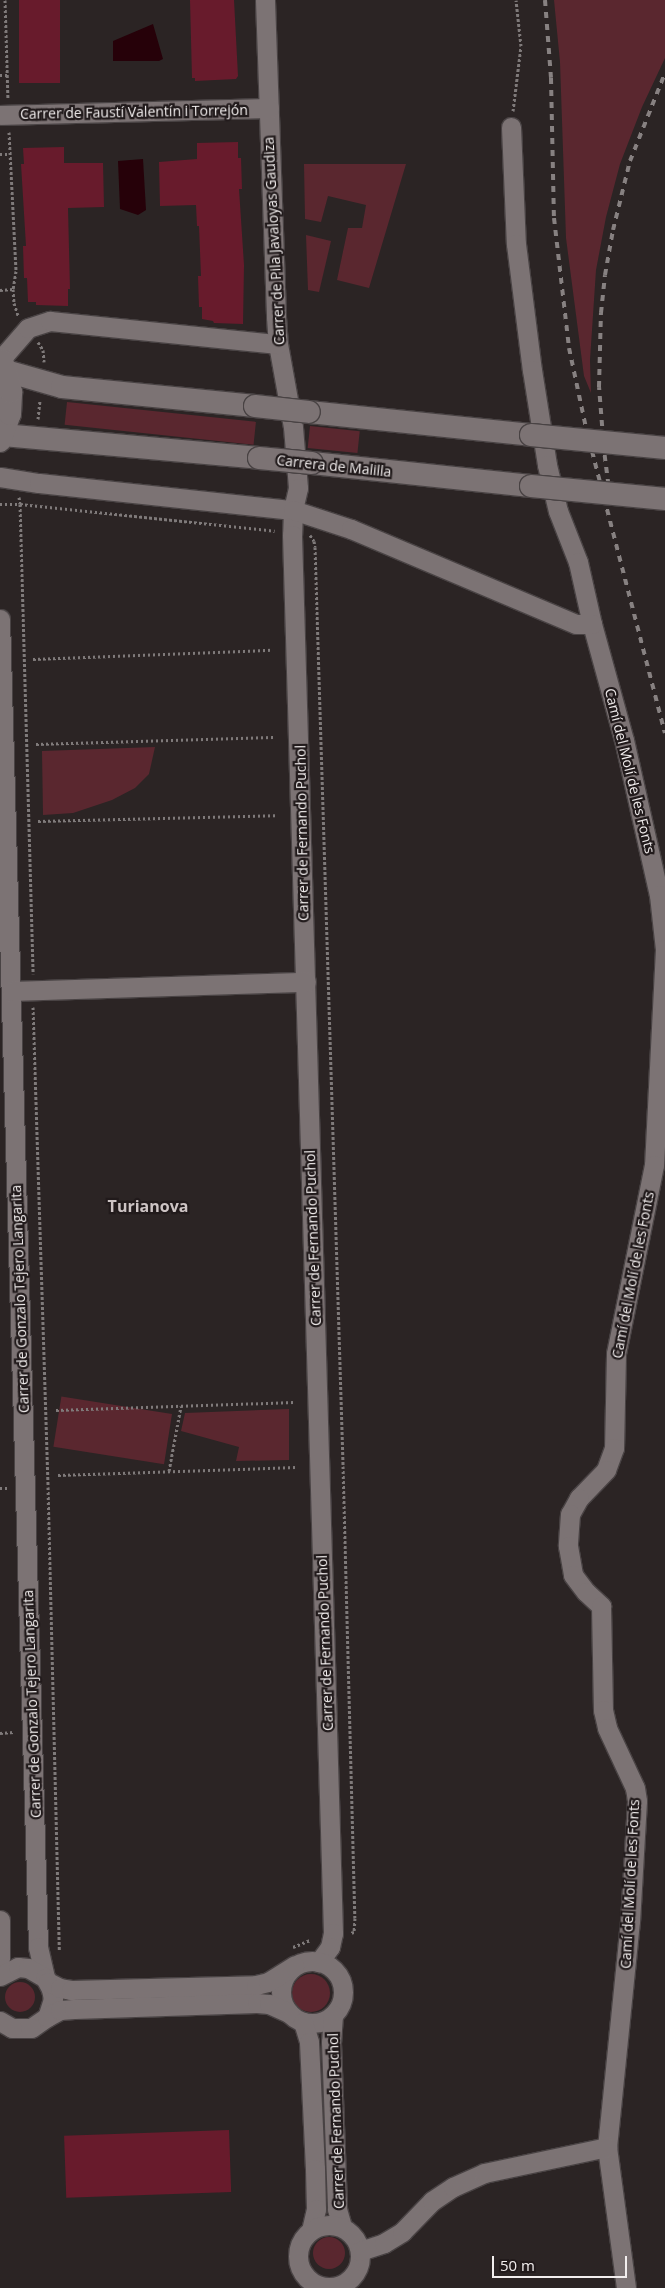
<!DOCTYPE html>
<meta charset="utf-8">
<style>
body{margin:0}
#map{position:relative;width:665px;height:2288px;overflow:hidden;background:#2b2424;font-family:"Open Sans",sans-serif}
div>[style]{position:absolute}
.green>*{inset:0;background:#5a272f;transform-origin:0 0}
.round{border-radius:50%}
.water>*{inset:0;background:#260109}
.building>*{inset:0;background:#681b2c;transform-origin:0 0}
.path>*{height:3px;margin-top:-1.5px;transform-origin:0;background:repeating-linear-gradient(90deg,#7f7a7a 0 2.5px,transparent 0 5px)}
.roads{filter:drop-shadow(1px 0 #494344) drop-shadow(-1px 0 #494344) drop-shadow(0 1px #494344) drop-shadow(0 -1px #494344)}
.minor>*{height:19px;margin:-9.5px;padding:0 9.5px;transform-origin:9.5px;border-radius:9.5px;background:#7c7374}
.minor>.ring{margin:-9.5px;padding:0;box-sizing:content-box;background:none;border:19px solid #7c7374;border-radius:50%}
.tertiary>*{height:22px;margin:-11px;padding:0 11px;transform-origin:11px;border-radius:11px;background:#7c7374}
.rail>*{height:4px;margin-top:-2px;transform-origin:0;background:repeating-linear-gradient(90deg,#878181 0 6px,transparent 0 12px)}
.bridges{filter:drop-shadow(1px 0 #494344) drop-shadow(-1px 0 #494344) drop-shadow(0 1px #494344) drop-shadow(0 -1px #494344)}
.tertiary-bridge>*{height:22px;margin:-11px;padding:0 11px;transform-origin:11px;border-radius:11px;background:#7c7374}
span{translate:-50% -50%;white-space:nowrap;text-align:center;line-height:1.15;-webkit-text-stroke:4.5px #211a1b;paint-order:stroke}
.street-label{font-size:14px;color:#f2eeee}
.quarter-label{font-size:16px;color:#cdc4c4;font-weight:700}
.scale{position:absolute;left:492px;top:2256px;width:135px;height:22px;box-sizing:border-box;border:2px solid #f2eeee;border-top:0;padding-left:6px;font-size:15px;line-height:18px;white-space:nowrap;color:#f2eeee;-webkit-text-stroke:4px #211a1b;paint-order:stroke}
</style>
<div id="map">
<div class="green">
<i style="clip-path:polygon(554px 0,665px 0,665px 58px,642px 107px,620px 164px,606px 217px,596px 270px,590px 360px,591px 393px,584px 376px,566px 238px,560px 62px)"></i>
<i style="clip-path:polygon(304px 164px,406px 164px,369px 288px,337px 280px,348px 228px,362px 228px,366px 205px,328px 196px,321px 222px,305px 219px)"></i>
<i style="clip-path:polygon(306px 235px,331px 241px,319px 292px,308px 290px)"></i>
<i style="left:67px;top:402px;width:190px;height:23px;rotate:6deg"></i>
<i style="left:310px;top:426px;width:50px;height:22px;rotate:6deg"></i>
<i style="clip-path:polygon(155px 747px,149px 774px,135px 788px,112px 800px,73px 813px,43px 815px,42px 751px)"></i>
<i style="clip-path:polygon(289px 1409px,289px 1460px,236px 1461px,239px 1447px,181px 1431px,185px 1413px)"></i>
<i style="left:172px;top:1414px;width:51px;height:112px;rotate:99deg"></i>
<i class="round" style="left:292px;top:1974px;width:38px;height:38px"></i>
<i class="round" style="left:5px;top:1982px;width:30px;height:30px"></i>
<i class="round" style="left:313px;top:2237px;width:32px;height:32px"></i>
</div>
<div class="water">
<i style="clip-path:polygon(153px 24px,163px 59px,159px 61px,113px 61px,113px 41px)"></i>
<i style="clip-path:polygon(143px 159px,146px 210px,138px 215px,120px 209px,118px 161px)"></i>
</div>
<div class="building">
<i style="left:19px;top:0;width:41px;height:83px"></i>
<i style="clip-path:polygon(190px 0,234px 0,238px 76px,236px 79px,195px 81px,195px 78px,192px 78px)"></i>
<i style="clip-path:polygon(238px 142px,238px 158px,241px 158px,242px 189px,239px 189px,244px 265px,243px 324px,214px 323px,213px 321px,202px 319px,202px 307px,199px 307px,198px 276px,201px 276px,199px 226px,197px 226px,196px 205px,160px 206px,159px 162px,197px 159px,197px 143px)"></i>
<i style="clip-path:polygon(64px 147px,64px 163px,103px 163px,104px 207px,68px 208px,70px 289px,68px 289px,68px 306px,36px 305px,36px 302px,28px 302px,27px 278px,24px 278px,23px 246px,26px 246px,21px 164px,24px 164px,23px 148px)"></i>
<i style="left:229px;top:2130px;width:62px;height:165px;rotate:88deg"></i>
</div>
<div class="path">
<i style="left:5px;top:0;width:99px;rotate:88.3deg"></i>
<i style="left:0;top:75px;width:7px"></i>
<i style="left:513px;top:111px;width:65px;rotate:-83deg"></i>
<i style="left:521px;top:46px;width:46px;rotate:-96.2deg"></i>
<i style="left:9px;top:132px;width:139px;rotate:87.1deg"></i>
<i style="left:16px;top:271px;width:18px;rotate:99deg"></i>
<i style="left:0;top:154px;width:9px"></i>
<i style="left:0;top:290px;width:13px;rotate:-4deg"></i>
<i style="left:13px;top:289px;width:14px;rotate:86deg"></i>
<i style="left:14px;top:303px;width:13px;rotate:72deg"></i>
<i style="left:38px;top:342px;width:9px;rotate:58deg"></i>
<i style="left:43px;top:350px;width:12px;rotate:85deg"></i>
<i style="left:38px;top:419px;width:19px;rotate:-84deg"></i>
<i style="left:19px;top:497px;width:7px;rotate:82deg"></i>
<i style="left:20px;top:504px;width:256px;rotate:6deg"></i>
<i style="left:0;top:504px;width:20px"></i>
<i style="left:20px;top:504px;width:470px;rotate:88.4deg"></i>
<i style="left:310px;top:535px;width:7px;rotate:56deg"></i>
<i style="left:314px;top:541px;width:6px;rotate:81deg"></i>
<i style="left:315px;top:547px;width:919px;rotate:88.25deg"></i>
<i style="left:343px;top:1466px;width:452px;rotate:88.5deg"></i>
<i style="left:355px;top:1918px;width:14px;rotate:94deg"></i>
<i style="left:354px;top:1932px;width:4px;rotate:166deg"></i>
<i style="left:33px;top:659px;width:239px;rotate:-2.2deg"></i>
<i style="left:36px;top:744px;width:238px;rotate:-1.7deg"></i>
<i style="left:38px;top:821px;width:238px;rotate:-1.4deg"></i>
<i style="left:33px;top:1007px;width:480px;rotate:88.2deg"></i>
<i style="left:48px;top:1487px;width:464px;rotate:88.6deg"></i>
<i style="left:56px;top:1410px;width:238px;rotate:-1.9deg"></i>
<i style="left:169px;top:1471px;width:66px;rotate:-79.5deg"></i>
<i style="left:58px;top:1475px;width:238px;rotate:-1.9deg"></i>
<i style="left:0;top:1488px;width:8px"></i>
<i style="left:0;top:1733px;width:14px;rotate:-4deg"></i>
<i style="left:293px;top:1947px;width:18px;rotate:-22deg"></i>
</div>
<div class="roads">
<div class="minor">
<i style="left:265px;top:0;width:317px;rotate:88deg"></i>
<i style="left:276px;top:317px;width:27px;rotate:86deg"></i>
<i style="left:278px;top:344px;width:84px;rotate:79.8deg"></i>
<i style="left:293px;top:427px;width:61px;rotate:85.3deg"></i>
<i style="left:298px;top:488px;width:23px;rotate:103deg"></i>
<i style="left:293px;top:510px;width:25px;rotate:92deg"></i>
<i style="left:292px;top:535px;width:1399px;rotate:88.32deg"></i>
<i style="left:333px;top:1933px;width:14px;rotate:102deg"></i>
<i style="left:330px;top:1947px;width:19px;rotate:126deg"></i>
<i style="left:0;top:115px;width:269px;rotate:-1.5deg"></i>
<i style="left:511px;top:127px;width:117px;rotate:87.6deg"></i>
<i style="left:516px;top:244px;width:127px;rotate:82.8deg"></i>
<i style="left:532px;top:370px;width:96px;rotate:81deg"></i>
<i style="left:547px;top:465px;width:47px;rotate:76.6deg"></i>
<i style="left:558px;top:511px;width:55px;rotate:68.6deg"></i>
<i style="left:578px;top:562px;width:64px;rotate:77.3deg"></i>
<i style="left:592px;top:624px;width:120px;rotate:74.6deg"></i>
<i style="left:624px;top:740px;width:159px;rotate:77.3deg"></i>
<i style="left:659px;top:895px;width:54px;rotate:83.7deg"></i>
<i style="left:665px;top:949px;width:216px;rotate:92.9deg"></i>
<i style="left:654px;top:1165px;width:193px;rotate:101.4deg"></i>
<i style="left:616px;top:1354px;width:94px;rotate:91.2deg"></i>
<i style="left:614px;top:1448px;width:23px;rotate:110deg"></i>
<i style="left:606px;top:1470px;width:39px;rotate:134deg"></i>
<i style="left:579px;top:1498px;width:18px;rotate:119deg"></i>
<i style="left:570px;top:1514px;width:32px;rotate:94deg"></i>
<i style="left:568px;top:1546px;width:29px;rotate:80deg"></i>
<i style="left:573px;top:1575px;width:21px;rotate:53deg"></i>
<i style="left:586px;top:1592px;width:21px;rotate:43deg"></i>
<i style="left:601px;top:1606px;width:104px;rotate:88.9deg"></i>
<i style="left:603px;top:1710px;width:18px;rotate:77deg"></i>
<i style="left:607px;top:1728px;width:66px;rotate:65deg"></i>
<i style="left:635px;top:1788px;width:13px;rotate:81deg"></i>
<i style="left:637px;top:1801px;width:120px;rotate:93.3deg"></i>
<i style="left:630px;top:1921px;width:227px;rotate:95.8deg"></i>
<i style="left:607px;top:2147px;width:142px;rotate:82.3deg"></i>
<i style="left:1px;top:359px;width:41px;rotate:-48.9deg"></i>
<i style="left:28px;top:328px;width:23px;rotate:-18deg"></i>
<i style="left:50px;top:321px;width:229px;rotate:5.8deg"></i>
<i style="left:0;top:477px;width:39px;rotate:9deg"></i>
<i style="left:39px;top:483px;width:255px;rotate:6.1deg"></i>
<i style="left:293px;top:510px;width:61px;rotate:18.1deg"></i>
<i style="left:351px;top:529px;width:244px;rotate:22.9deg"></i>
<i style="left:576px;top:624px;width:16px"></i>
<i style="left:0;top:619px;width:1329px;rotate:88.36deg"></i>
<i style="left:38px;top:1947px;width:32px;rotate:77deg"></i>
<i style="left:12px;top:991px;width:294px;rotate:-1.8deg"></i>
<i style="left:0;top:1920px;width:39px;rotate:90deg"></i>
<i class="ring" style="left:281px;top:1961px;width:43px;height:43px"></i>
<i style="left:0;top:1976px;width:20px;rotate:-27deg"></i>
<i style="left:18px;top:1967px;width:10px;rotate:6deg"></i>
<i style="left:28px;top:1968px;width:20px;rotate:30deg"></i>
<i style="left:45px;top:1978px;width:13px;rotate:61deg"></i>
<i style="left:51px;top:1989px;width:10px;rotate:79deg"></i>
<i style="left:53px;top:1999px;width:19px;rotate:108deg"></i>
<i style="left:47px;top:2017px;width:19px;rotate:145deg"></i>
<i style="left:31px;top:2028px;width:19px;rotate:180deg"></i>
<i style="left:12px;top:2028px;width:14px;rotate:-150deg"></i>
<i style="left:48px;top:1982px;width:13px;rotate:27deg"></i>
<i style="left:60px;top:1988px;width:11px;rotate:10deg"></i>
<i style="left:71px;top:1990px;width:185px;rotate:-1.5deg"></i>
<i style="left:256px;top:1985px;width:12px;rotate:-14deg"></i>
<i style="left:268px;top:1982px;width:31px;rotate:-32deg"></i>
<i style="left:333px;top:2015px;width:27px;rotate:94deg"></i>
<i style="left:331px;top:2042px;width:167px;rotate:87.9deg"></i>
<i style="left:337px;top:2209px;width:19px;rotate:74deg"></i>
<i style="left:47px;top:2017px;width:15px;rotate:-28deg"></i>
<i style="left:60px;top:2010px;width:14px;rotate:-4deg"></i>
<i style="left:74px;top:2009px;width:183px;rotate:-1.9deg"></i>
<i style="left:257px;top:2003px;width:12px;rotate:5deg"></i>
<i style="left:269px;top:2004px;width:22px;rotate:24deg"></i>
<i style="left:303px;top:2022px;width:21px;rotate:73deg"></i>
<i style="left:309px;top:2042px;width:127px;rotate:87.3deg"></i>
<i style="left:315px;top:2169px;width:40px;rotate:88.6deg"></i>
<i style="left:316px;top:2209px;width:22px;rotate:103deg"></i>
<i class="ring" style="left:298px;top:2225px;width:43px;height:43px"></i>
<i style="left:360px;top:2251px;width:25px;rotate:-18deg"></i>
<i style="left:384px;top:2243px;width:21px;rotate:-31deg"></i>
<i style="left:402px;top:2232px;width:43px;rotate:-45.9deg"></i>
<i style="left:432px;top:2201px;width:25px;rotate:-34deg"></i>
<i style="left:453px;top:2187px;width:34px;rotate:-24deg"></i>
<i style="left:484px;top:2173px;width:126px;rotate:-11.9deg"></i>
</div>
<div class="tertiary">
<i style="left:6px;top:371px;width:58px;rotate:15.9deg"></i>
<i style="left:62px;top:387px;width:194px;rotate:5.6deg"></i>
<i style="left:309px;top:412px;width:223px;rotate:5.9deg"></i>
<i style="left:3px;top:435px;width:257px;rotate:5.1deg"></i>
<i style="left:0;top:441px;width:29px;rotate:-70deg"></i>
<i style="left:10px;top:414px;width:22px;rotate:-87deg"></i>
<i style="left:11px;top:392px;width:33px;rotate:-106deg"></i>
<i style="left:312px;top:463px;width:220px;rotate:6deg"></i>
</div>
</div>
<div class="rail">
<i style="left:545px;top:0;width:78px;rotate:85.6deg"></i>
<i style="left:551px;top:78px;width:140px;rotate:88.8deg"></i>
<i style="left:554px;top:218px;width:131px;rotate:83.4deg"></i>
<i style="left:569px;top:348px;width:82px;rotate:78deg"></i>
<i style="left:586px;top:428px;width:315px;rotate:75.5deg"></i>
<i style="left:610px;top:497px;width:47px;rotate:-97.3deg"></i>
<i style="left:604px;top:450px;width:63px;rotate:-94.5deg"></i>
<i style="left:599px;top:387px;width:74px;rotate:-88.5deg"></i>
<i style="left:601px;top:313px;width:38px;rotate:-84deg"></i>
<i style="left:605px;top:275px;width:46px;rotate:-79.9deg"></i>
<i style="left:613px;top:230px;width:71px;rotate:-76.2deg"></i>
<i style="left:630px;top:161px;width:95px;rotate:-68.3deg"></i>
</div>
<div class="bridges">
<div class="tertiary-bridge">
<i style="left:255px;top:406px;width:54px;rotate:6.3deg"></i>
<i style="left:531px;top:435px;width:135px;rotate:5.5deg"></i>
<i style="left:259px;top:458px;width:53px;rotate:5.4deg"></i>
<i style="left:531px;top:486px;width:135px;rotate:5.5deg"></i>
</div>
</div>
<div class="street-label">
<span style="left:134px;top:112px;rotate:-1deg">Carrer de Faustí Valentín i Torrejón</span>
<span style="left:274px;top:241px;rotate:-93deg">Carrer de Pila Javaloyas Gaudiza</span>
<span style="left:334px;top:466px;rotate:6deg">Carrera de Malilla</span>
<span style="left:630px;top:771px;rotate:76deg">Camí del Molí de les Fonts</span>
<span style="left:302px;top:833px;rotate:-91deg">Carrer de Fernando Puchol</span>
<span style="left:313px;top:1238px;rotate:-92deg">Carrer de Fernando Puchol</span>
<span style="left:633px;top:1275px;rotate:-79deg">Camí del Molí de les Fonts</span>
<span style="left:20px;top:1299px;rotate:-92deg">Carrer de Gonzalo Tejero Langarita</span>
<span style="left:325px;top:1643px;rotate:-92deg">Carrer de Fernando Puchol</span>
<span style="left:32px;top:1704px;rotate:-92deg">Carrer de Gonzalo Tejero Langarita</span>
<span style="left:630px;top:1884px;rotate:-87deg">Camí del Molí de les Fonts</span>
<span style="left:336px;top:2121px;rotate:-92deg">Carrer de Fernando Puchol</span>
</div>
<div class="quarter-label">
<span style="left:148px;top:1206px">Turianova</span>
</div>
<div class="scale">50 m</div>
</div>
